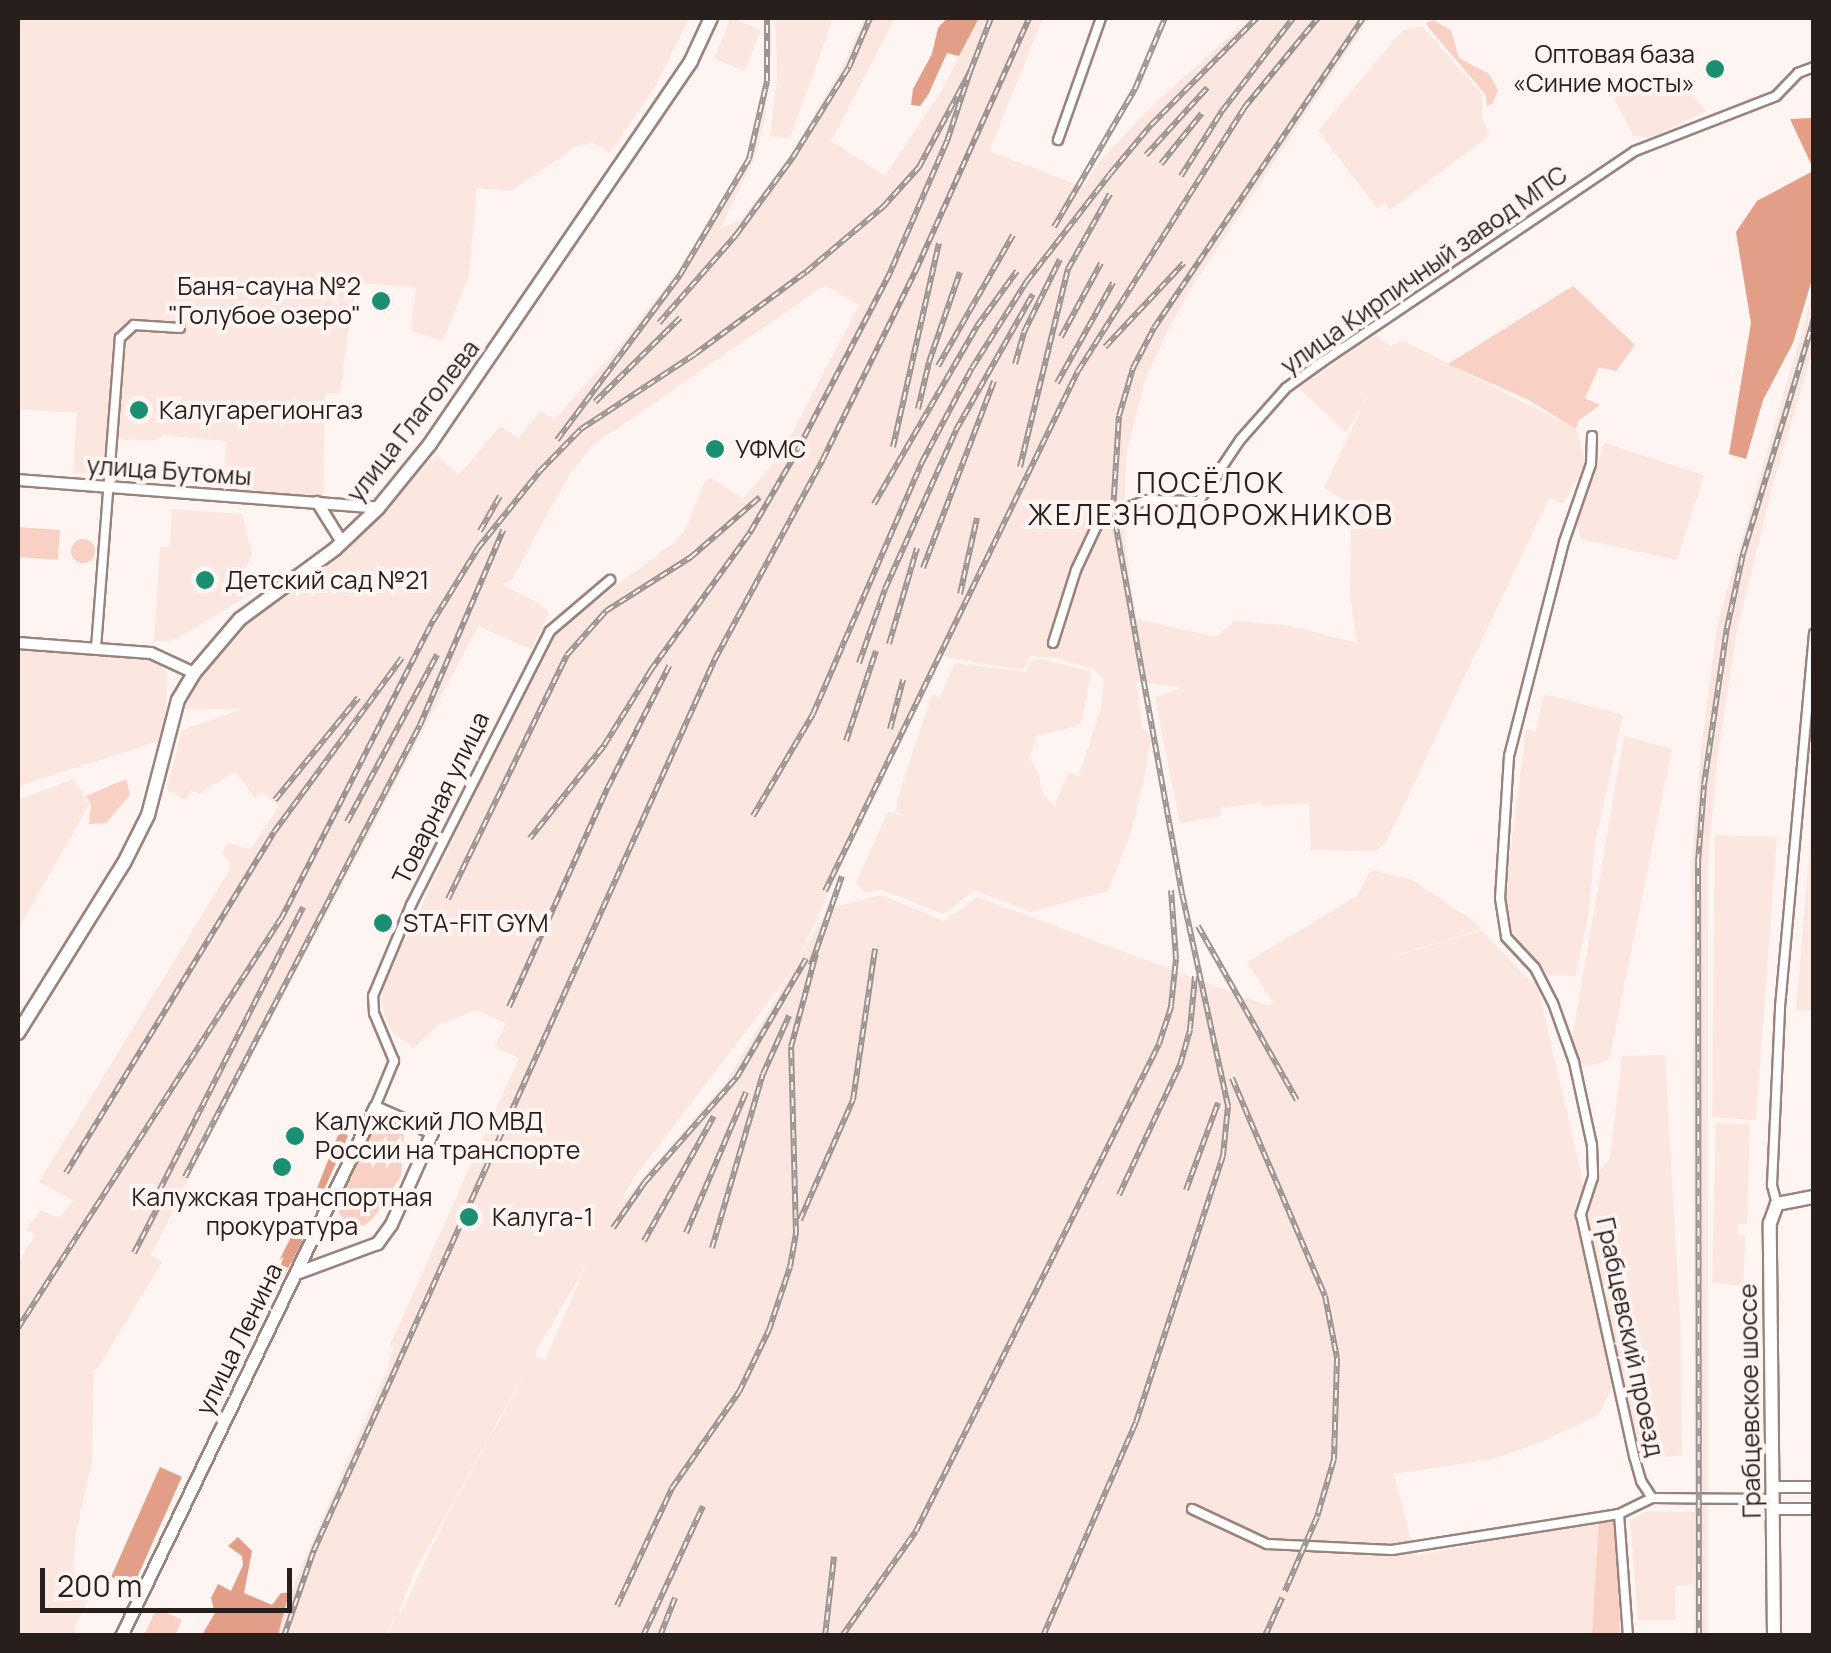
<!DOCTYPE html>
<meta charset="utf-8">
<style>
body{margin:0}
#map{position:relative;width:1831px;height:1653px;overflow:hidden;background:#fef4f1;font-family:Manrope,sans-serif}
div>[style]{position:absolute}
.built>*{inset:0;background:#fbe7e0;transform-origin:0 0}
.green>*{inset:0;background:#f9d1c4;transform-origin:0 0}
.round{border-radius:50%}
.forest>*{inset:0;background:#e39e87;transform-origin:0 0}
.roads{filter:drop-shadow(2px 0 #99837c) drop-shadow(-2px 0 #99837c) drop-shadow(0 2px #99837c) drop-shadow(0 -2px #99837c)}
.minor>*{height:8px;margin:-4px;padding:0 4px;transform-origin:4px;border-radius:4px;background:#fff}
.tertiary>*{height:10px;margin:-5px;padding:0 5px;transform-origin:5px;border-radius:5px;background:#fff}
.secondary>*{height:11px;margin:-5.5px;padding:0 5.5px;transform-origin:5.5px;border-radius:5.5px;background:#fff}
.primary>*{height:12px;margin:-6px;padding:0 6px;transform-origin:6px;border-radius:6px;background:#fff}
.rail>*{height:6px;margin-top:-3px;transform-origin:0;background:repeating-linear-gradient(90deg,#fef4f1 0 8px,#9d9491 0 16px);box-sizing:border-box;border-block:2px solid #9d9491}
.dots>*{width:28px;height:28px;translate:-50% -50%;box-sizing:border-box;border:5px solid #fef4f1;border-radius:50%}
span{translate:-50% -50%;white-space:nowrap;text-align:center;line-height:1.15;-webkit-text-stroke:8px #fef4f1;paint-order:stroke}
.poi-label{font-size:25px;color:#281f1c}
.right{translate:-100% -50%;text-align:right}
.left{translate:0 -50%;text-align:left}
.street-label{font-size:25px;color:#281f1c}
.neighbourhood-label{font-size:28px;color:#281f1c;letter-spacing:2.5px}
.frame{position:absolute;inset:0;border:20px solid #281f1c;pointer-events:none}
.scale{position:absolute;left:40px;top:1568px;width:252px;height:45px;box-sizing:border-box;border:5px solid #281f1c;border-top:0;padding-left:12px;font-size:30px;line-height:35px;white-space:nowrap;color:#281f1c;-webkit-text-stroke:8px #fef4f1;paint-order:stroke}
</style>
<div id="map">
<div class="built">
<i style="clip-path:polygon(18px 18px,689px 18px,656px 85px,610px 153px,593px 143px,577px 146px,511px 191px,477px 188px,469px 275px,443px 341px,411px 331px,416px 287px,355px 283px,340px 393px,325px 393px,323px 499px,233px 491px,235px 469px,225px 467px,226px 441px,164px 435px,152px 441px,121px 439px,111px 417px,106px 475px,73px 473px,77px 413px,18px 409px)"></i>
<i style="left:731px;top:18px;width:32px;height:44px;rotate:22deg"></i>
<i style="clip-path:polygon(evenodd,765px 18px,770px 18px,772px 42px,765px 119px,754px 159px,720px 229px,741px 219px,785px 165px,845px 62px,864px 18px,895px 18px,831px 141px,885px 176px,940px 93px,979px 18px,1043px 18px,989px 151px,1083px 187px,1100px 161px,1152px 106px,1250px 18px,1369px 18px,1194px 283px,1168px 330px,1145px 380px,1126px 456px,1124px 530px,1135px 619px,1216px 637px,1235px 621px,1290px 626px,1357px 643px,1350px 594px,1351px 505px,1324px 488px,1370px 391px,1346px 433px,1299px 388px,1376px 335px,1391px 347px,1402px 340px,1576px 429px,1586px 463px,1563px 504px,1549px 498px,1386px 842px,1375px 851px,1311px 850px,1309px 803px,1263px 806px,1262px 802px,1220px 808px,1221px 816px,1180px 823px,1155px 698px,1182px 687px,1136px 682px,1143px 731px,1151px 734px,1146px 770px,1131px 832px,1108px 891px,1031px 912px,975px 890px,943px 914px,880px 889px,866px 893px,856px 882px,888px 812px,906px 816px,895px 811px,908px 766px,932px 695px,940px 697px,955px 663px,1025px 672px,1031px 661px,1044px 659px,1091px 672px,1082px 720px,1077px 726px,1037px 736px,1029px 758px,1038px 772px,1042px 792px,1054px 806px,1068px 773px,1079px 776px,1101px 707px,1104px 679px,1093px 669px,1056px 658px,1030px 656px,1023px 670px,941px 656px,799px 956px,828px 909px,881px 895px,944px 921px,977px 897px,1269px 1006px,1273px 1002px,1247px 962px,1357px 896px,1371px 870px,1412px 880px,1472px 920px,1482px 929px,1384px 959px,1482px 931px,1538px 988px,1584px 1186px,1583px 1194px,1575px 1200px,1612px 1387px,1598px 1415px,1543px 1441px,1491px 1459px,1394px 1474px,1415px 1556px,1599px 1520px,1620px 1635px,389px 1635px,394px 1618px,386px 1635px,272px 1635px,387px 1370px,393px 1347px,390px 1345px,519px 1058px,495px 1047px,506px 1023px,476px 1010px,439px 1024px,414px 1048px,393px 1032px,385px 1016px,381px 998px,386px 981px,525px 688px,559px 629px,674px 543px,684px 532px,705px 481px,711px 478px,743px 499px,781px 454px,859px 305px,825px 285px,593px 445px,570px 473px,511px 581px,500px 584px,542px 605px,549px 613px,531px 649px,478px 626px,213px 1130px,151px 1255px,162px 1262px,98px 1368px,94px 1369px,92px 1462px,76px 1532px,73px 1572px,97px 1583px,74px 1627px,75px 1635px,18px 1636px,18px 1262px,35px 1235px,26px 1229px,41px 1210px,59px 1218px,74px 1201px,39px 1182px,229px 871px,231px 864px,222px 853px,228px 843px,251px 849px,279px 806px,261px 792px,255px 798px,235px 771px,199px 794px,192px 790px,186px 800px,167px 789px,182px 730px,242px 709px,184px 709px,201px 675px,232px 636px,354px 543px,436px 455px,459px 475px,500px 426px,518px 439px,540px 412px,555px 419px,626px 338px,676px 273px,747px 161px,766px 80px,765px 18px,793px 970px,726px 1082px,620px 1204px,633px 1179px,793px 970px,765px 18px,586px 1265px,545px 1360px,535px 1356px,534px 1355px,586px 1265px,765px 18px,533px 1358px,442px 1526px,401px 1613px,398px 1613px,415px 1571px,533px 1358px)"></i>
<i style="clip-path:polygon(775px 18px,833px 18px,790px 138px,770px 136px,777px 78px)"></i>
<i style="clip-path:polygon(1422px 26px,1482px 94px,1482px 118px,1489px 136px,1390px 210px,1385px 203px,1377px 208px,1318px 131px,1403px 30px)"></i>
<i style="clip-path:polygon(1679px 82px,1707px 111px,1649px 138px,1633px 135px,1611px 93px,1659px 89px)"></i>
<i style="clip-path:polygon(1813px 292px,1813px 350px,1774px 481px,1737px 631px,1718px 753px,1708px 861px,1708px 1635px,1694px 1635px,1694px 1585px,1675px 1586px,1676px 1620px,1638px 1620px,1630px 1520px,1648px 1511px,1695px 1512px,1692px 862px,1701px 751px,1717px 626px)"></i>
<i style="clip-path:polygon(1604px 443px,1704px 475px,1677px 560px,1581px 539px,1577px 523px)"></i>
<i style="clip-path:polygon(172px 509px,242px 514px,252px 554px,245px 570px,258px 590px,172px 641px,154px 641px,160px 547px,170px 547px)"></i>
<i style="clip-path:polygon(18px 645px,142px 653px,155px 661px,167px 672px,165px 739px,18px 786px)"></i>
<i style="clip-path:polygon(1544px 694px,1623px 715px,1595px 842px,1589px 913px,1575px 976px,1548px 975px,1515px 941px,1504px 902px,1526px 730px,1536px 731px)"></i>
<i style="clip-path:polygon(1624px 736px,1672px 749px,1609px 1060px,1580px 1068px,1571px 1045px)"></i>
<i style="clip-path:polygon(74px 779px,89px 805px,18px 929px,18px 800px)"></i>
<i style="clip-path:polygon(1813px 807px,1814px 1011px,1813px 1011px,1796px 1010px)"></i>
<i style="clip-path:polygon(1715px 835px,1777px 837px,1756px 1120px,1712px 1117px)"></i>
<i style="clip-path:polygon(1665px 1055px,1681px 1334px,1682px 1455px,1639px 1460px,1586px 1215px,1598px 1173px,1610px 1159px,1622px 1056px)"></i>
<i style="clip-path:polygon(1716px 1123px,1750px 1124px,1747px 1224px,1738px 1224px,1737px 1235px,1746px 1236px,1743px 1286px,1712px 1282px)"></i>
</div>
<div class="green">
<i style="clip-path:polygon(1433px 20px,1451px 30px,1459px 58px,1489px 74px,1498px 90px,1493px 103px,1487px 106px,1486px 95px,1429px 28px,1426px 23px)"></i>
<i style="clip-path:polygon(1573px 286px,1635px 345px,1616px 371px,1599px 367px,1585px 398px,1600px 405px,1578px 421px,1576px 429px,1529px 400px,1448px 364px)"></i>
<i style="left:18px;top:527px;width:42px;height:30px;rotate:4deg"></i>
<i class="round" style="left:71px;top:539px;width:24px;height:24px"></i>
<i style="clip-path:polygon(126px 779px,130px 795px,106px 823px,89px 824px,91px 805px,86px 796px)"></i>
<i style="clip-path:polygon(388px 1122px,404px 1133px,401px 1176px,375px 1216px,365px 1225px,351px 1227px,339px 1213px,344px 1186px,369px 1134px)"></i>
<i style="clip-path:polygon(1616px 1519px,1620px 1635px,1592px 1636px,1599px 1520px)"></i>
<i style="clip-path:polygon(157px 1608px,182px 1620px,175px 1635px,144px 1635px)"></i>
</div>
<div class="forest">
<i style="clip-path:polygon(947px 18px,979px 18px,959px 56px,947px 53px,928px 95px,920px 106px,911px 105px,913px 89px,932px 54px,938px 28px)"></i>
<i style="clip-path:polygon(1813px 118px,1814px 119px,1813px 168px,1790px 119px)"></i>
<i style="clip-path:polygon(1813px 171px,1813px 276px,1793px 343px,1763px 400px,1746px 459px,1729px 454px,1751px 323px,1736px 232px,1757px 201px)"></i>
<i style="clip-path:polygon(345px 1133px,348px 1136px,316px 1208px,310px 1206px,338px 1135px)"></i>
<i style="clip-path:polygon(294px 1231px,302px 1235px,302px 1242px,283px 1278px,278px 1280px,271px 1277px)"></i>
<i style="left:160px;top:1467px;width:24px;height:120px;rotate:24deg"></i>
<i style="clip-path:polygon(238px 1537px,252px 1551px,244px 1593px,272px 1605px,281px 1593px,289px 1593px,278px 1635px,202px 1635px,215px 1613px,211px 1598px,218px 1584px,231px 1591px,243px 1565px,242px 1556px,228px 1546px)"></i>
</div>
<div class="roads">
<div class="minor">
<i style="left:1058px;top:140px;width:129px;rotate:-70.6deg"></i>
<i style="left:1592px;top:436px;width:28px;rotate:92deg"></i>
<i style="left:1591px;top:464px;width:83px;rotate:109.1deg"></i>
<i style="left:1564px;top:542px;width:221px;rotate:104.4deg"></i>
<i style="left:1509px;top:756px;width:142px;rotate:93.6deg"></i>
<i style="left:1500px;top:898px;width:39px;rotate:81deg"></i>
<i style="left:1506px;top:937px;width:42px;rotate:46.9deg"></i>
<i style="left:1535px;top:968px;width:39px;rotate:63deg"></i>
<i style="left:1553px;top:1003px;width:63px;rotate:70.4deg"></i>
<i style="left:1574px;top:1062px;width:85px;rotate:77.8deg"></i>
<i style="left:1592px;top:1145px;width:32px;rotate:88deg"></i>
<i style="left:1593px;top:1177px;width:40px;rotate:108deg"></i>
<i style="left:1581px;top:1215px;width:247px;rotate:77.6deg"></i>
<i style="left:1634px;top:1456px;width:26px;rotate:74deg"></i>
<i style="left:1641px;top:1481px;width:20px;rotate:57deg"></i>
<i style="left:1053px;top:643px;width:77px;rotate:-72.5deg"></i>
<i style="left:1076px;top:570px;width:56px;rotate:-64.8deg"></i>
<i style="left:1100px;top:519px;width:50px;rotate:-22.4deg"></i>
<i style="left:1146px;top:500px;width:53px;rotate:1.1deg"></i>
<i style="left:1199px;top:501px;width:73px;rotate:-56.1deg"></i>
<i style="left:1240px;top:440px;width:69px;rotate:-48.5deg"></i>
<i style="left:1286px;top:388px;width:44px;rotate:-35.8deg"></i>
<i style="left:1322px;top:362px;width:377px;rotate:-34deg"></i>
<i style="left:1635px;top:151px;width:151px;rotate:-21.3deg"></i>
<i style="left:1776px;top:96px;width:32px;rotate:-46deg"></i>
<i style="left:1798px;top:73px;width:17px;rotate:-21deg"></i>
<i style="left:96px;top:648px;width:311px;rotate:-85.6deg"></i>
<i style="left:120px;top:338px;width:19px;rotate:-43deg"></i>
<i style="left:134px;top:325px;width:46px;rotate:3.7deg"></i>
<i style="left:375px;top:1107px;width:50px;rotate:-67.6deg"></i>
<i style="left:394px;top:1061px;width:52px;rotate:-112.6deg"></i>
<i style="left:374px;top:1013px;width:17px;rotate:-93deg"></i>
<i style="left:373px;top:996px;width:99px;rotate:-67.3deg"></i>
<i style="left:411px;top:905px;width:307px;rotate:-63.1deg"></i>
<i style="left:550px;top:631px;width:79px;rotate:-40.4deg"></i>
<i style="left:1777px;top:1204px;width:20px;rotate:-105deg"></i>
<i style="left:1772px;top:1185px;width:178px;rotate:-87.4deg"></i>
<i style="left:1780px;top:1007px;width:375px;rotate:-84.8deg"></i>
<i style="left:1192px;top:1509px;width:83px;rotate:25deg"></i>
<i style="left:1267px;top:1544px;width:125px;rotate:2.7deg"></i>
<i style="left:1392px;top:1550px;width:230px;rotate:-9deg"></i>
<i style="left:1619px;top:1514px;width:37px;rotate:-26deg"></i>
<i style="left:1652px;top:1498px;width:121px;rotate:0.5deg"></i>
<i style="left:1619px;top:1514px;width:122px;rotate:85.8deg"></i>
</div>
<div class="tertiary">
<i style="left:18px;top:480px;width:361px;rotate:4.4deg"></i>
<i style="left:317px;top:502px;width:47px;rotate:58deg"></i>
<i style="left:18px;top:643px;width:133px;rotate:4.3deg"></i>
<i style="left:151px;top:653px;width:47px;rotate:24.9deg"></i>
<i style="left:1774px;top:1487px;width:40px"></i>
<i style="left:1774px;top:1509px;width:40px"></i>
</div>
<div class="secondary">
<i style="left:121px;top:1636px;width:587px;rotate:-64.35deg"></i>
<i style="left:375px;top:1107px;width:62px;rotate:23.7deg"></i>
<i style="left:432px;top:1132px;width:101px;rotate:114deg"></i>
<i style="left:391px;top:1224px;width:24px;rotate:126deg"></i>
<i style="left:377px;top:1243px;width:86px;rotate:159.7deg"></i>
</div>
<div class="primary">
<i style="left:18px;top:1033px;width:200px;rotate:-58.1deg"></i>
<i style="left:124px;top:863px;width:54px;rotate:-63.4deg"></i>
<i style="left:148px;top:815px;width:119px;rotate:-75.4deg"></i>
<i style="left:178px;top:700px;width:31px;rotate:-59deg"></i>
<i style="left:194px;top:673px;width:71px;rotate:-49.6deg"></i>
<i style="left:240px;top:619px;width:118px;rotate:-36.4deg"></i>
<i style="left:335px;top:549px;width:59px;rotate:-43.6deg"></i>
<i style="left:378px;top:508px;width:82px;rotate:-50.9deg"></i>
<i style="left:430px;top:444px;width:463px;rotate:-55.7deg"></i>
<i style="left:691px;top:61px;width:47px;rotate:-65.1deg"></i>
<i style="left:1774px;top:1636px;width:413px;rotate:-90.6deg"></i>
<i style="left:1770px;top:1223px;width:20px;rotate:-70deg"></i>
<i style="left:1777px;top:1204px;width:38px;rotate:-11deg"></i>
</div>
</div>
<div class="rail">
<i style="left:970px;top:72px;width:58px;rotate:-68.7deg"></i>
<i style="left:1146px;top:155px;width:91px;rotate:-47.7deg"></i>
<i style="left:1161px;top:164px;width:65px;rotate:-51.2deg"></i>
<i style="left:1181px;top:176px;width:77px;rotate:-57.8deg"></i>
<i style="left:1222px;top:111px;width:117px;rotate:-52.6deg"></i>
<i style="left:1054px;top:227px;width:160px;rotate:-59.6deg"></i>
<i style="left:1135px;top:89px;width:77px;rotate:-67.1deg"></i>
<i style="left:659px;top:323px;width:117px;rotate:-48.8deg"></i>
<i style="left:736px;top:235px;width:97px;rotate:-53.8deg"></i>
<i style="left:793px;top:157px;width:106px;rotate:-58.1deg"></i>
<i style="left:849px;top:67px;width:53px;rotate:-66.8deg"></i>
<i style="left:1061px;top:337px;width:84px;rotate:-61.6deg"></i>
<i style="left:1105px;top:347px;width:115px;rotate:-46.8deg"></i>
<i style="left:1015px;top:364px;width:33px;rotate:-74deg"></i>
<i style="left:1024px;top:332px;width:81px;rotate:-63.7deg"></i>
<i style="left:938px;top:366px;width:151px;rotate:-60.2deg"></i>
<i style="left:1057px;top:383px;width:115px;rotate:-60.8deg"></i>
<i style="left:595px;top:402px;width:120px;rotate:-44.7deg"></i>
<i style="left:918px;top:409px;width:48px;rotate:-76.8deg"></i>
<i style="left:929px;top:362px;width:95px;rotate:-71deg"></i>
<i style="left:557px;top:440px;width:206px;rotate:-53.3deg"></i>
<i style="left:680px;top:275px;width:135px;rotate:-59.3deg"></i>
<i style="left:749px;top:159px;width:80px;rotate:-77deg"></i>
<i style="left:767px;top:81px;width:63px;rotate:-90deg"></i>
<i style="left:893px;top:447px;width:209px;rotate:-77.3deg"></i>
<i style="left:1020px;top:467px;width:204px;rotate:-76.4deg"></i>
<i style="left:1068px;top:269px;width:86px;rotate:-60.8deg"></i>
<i style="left:874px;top:504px;width:206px;rotate:-59.9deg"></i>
<i style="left:977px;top:326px;width:68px;rotate:-54deg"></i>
<i style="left:480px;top:531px;width:40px;rotate:-60.3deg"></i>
<i style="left:923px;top:568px;width:200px;rotate:-69.2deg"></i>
<i style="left:960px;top:594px;width:78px;rotate:-77.4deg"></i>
<i style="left:889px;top:644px;width:100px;rotate:-73.7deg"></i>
<i style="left:859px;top:663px;width:78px;rotate:-70.6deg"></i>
<i style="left:885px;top:589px;width:174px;rotate:-65.9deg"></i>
<i style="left:956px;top:430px;width:156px;rotate:-60.5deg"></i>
<i style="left:890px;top:729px;width:51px;rotate:-75.1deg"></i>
<i style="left:846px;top:741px;width:95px;rotate:-71.6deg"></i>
<i style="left:275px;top:800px;width:132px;rotate:-50.9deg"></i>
<i style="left:753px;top:816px;width:118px;rotate:-59.5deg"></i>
<i style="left:813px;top:714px;width:275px;rotate:-66.6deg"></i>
<i style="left:922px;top:462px;width:106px;rotate:-62deg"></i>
<i style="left:972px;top:368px;width:103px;rotate:-57.7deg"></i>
<i style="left:1027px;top:281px;width:135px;rotate:-52.2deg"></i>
<i style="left:1110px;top:174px;width:64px;rotate:-50.1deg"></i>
<i style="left:1151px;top:125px;width:151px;rotate:-45.3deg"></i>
<i style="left:347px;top:822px;width:190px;rotate:-61.7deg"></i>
<i style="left:825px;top:891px;width:578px;rotate:-64.06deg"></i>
<i style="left:1078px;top:371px;width:311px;rotate:-57.7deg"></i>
<i style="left:1244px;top:108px;width:117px;rotate:-50.6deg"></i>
<i style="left:448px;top:899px;width:271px;rotate:-64deg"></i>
<i style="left:567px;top:655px;width:59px;rotate:-48.4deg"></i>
<i style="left:606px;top:611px;width:101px;rotate:-32.4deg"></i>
<i style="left:691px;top:557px;width:91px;rotate:-41deg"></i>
<i style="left:1198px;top:926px;width:200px;rotate:60.4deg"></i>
<i style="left:811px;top:965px;width:94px;rotate:-70.8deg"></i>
<i style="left:509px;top:1007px;width:241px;rotate:-65.8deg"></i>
<i style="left:608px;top:787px;width:136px;rotate:-63.2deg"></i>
<i style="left:1232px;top:1078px;width:237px;rotate:66.9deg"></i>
<i style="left:1325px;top:1296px;width:63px;rotate:79deg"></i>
<i style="left:1337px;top:1358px;width:101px;rotate:91.7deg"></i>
<i style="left:1334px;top:1459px;width:60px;rotate:106.3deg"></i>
<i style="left:1317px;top:1517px;width:81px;rotate:113.4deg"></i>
<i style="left:66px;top:1173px;width:399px;rotate:-58.6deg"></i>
<i style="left:274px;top:832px;width:216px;rotate:-53.7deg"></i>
<i style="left:185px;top:1177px;width:509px;rotate:-62.53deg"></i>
<i style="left:420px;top:725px;width:212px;rotate:-66.9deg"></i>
<i style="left:1186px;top:1190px;width:93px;rotate:-69.8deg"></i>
<i style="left:1119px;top:1195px;width:144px;rotate:-64.9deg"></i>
<i style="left:1180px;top:1065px;width:37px;rotate:-74deg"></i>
<i style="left:1190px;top:1029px;width:53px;rotate:-84.6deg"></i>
<i style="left:152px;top:1205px;width:334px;rotate:-63.1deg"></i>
<i style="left:800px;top:1220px;width:131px;rotate:-66.2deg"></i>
<i style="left:853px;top:1100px;width:153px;rotate:-81.7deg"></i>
<i style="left:613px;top:1228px;width:56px;rotate:-55.2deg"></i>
<i style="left:645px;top:1182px;width:140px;rotate:-48.8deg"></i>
<i style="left:737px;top:1077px;width:137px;rotate:-59.7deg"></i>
<i style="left:686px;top:1233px;width:153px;rotate:-66.9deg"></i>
<i style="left:644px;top:1241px;width:143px;rotate:-60.8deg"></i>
<i style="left:712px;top:1248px;width:181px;rotate:-73.7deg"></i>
<i style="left:763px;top:1074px;width:64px;rotate:-65.9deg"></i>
<i style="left:134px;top:1253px;width:63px;rotate:-62.6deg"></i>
<i style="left:18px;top:1328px;width:486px;rotate:-57.3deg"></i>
<i style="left:281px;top:919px;width:335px;rotate:-63deg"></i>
<i style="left:433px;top:621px;width:86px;rotate:-58.3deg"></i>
<i style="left:478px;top:548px;width:99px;rotate:-51.2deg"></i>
<i style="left:540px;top:471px;width:59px;rotate:-45.7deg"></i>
<i style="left:581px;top:429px;width:136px;rotate:-33.3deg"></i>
<i style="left:695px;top:354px;width:138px;rotate:-36.5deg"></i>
<i style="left:806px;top:272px;width:101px;rotate:-40.2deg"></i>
<i style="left:883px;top:207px;width:54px;rotate:-48deg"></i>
<i style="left:919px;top:167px;width:108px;rotate:-61.8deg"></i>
<i style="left:970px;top:72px;width:73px;rotate:108.4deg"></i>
<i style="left:947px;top:141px;width:144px;rotate:113.4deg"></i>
<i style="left:890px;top:273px;width:205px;rotate:117.6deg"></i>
<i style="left:795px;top:455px;width:91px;rotate:120.2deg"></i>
<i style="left:749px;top:534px;width:168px;rotate:125.8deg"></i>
<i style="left:651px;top:670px;width:91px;rotate:121.9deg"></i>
<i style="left:603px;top:747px;width:117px;rotate:128.7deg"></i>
<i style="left:617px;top:1606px;width:130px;rotate:-65deg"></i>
<i style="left:672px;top:1488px;width:117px;rotate:-55.1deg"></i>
<i style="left:739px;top:1392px;width:69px;rotate:-64.2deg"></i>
<i style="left:769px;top:1330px;width:66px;rotate:-71.6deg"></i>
<i style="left:790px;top:1267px;width:34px;rotate:-80deg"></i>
<i style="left:796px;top:1234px;width:187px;rotate:-91.5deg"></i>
<i style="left:791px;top:1047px;width:96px;rotate:-75deg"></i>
<i style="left:284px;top:1636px;width:91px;rotate:-70.8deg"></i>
<i style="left:314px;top:1550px;width:977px;rotate:-65.77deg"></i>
<i style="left:715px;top:659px;width:227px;rotate:-61.6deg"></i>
<i style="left:823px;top:459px;width:211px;rotate:-63.8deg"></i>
<i style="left:916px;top:270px;width:276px;rotate:-65.8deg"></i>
<i style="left:643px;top:1636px;width:143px;rotate:-65.2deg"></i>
<i style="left:660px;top:1636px;width:41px;rotate:-68.5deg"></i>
<i style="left:825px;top:1636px;width:80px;rotate:-83.5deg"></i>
<i style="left:842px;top:1636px;width:128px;rotate:-54.8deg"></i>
<i style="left:916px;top:1531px;width:544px;rotate:-63.48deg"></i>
<i style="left:1159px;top:1044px;width:40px;rotate:-72deg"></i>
<i style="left:1171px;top:1006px;width:47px;rotate:-83.9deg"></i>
<i style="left:1176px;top:959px;width:69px;rotate:-94.1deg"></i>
<i style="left:1043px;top:1636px;width:233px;rotate:-66.5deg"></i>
<i style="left:1136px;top:1422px;width:280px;rotate:-71.9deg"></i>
<i style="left:1223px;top:1156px;width:50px;rotate:-84.3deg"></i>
<i style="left:1228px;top:1106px;width:217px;rotate:-102.2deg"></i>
<i style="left:1182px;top:894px;width:389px;rotate:-100.2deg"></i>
<i style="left:1113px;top:511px;width:95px;rotate:-86.4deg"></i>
<i style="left:1119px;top:416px;width:50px;rotate:-73.7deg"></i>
<i style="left:1133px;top:368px;width:45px;rotate:-62.3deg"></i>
<i style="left:1154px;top:328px;width:374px;rotate:-56deg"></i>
<i style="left:1265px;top:1636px;width:42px;rotate:-65.9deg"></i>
<i style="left:1699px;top:1636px;width:774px;rotate:-90.07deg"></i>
<i style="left:1698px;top:862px;width:77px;rotate:-85.5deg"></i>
<i style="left:1704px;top:785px;width:159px;rotate:-81.7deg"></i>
<i style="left:1727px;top:628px;width:76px;rotate:-77.8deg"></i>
<i style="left:1743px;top:554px;width:245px;rotate:-73.2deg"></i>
</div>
<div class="dots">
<i style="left:1715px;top:69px;background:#1b8f72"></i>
<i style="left:381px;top:301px;background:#1b8f72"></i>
<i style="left:139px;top:410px;background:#1b8f72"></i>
<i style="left:715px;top:449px;background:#1b8f72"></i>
<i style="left:205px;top:580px;background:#1b8f72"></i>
<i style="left:383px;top:923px;background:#1b8f72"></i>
<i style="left:295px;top:1136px;background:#1b8f72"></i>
<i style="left:282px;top:1167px;background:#1b8f72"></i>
<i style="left:469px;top:1217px;background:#1b8f72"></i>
</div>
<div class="poi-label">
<span class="right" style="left:1695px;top:69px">Оптовая база<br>«Синие мосты»</span>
<span class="right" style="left:361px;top:301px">Баня-сауна №2<br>"Голубое озеро"</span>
<span class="left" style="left:159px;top:410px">Калугарегионгаз</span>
<span class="left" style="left:735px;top:449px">УФМС</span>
<span class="left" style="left:225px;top:580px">Детский сад №21</span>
<span class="left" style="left:403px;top:923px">STA-FIT GYM</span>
<span class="left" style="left:315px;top:1136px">Калужский ЛО МВД<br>России на транспорте</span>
<span style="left:282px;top:1212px">Калужская транспортная<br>прокуратура</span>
<span class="left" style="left:492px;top:1217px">Калуга-1</span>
</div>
<div class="street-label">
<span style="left:1424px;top:270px;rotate:-35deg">улица Кирпичный завод МПС</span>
<span style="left:413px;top:421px;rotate:-52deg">улица Глаголева</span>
<span style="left:169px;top:471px;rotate:4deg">улица Бутомы</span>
<span style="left:441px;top:798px;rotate:-64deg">Товарная улица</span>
<span style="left:1630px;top:1337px;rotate:78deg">Грабцевский проезд</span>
<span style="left:239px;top:1339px;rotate:-64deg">улица Ленина</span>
<span style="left:1750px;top:1401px;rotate:-91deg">Грабцевское шоссе</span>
</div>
<div class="neighbourhood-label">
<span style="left:1211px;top:498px">ПОСЁЛОК<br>ЖЕЛЕЗНОДОРОЖНИКОВ</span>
</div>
<div class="frame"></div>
<div class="scale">200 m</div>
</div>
